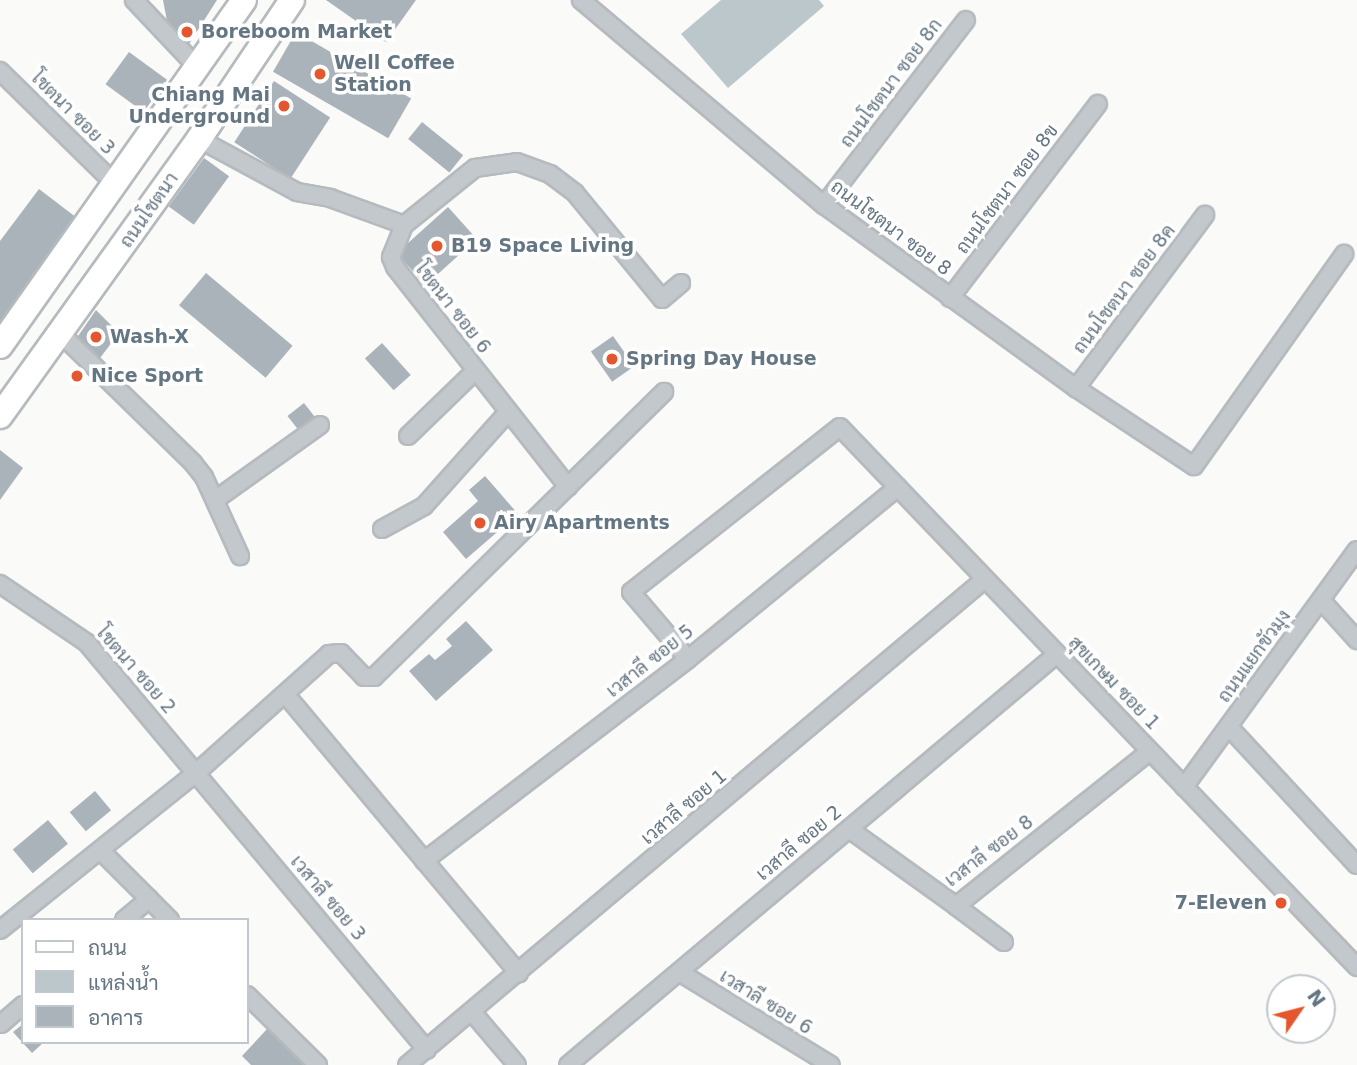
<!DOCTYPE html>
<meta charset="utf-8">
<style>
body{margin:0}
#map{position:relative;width:1357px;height:1065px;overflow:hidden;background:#fafaf8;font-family:"DejaVu Sans",Sarabun,sans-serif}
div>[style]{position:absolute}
.water>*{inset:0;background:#bbc7cb}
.building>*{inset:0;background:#aab3b9;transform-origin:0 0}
.roads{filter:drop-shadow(2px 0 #b5babe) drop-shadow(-2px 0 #b5babe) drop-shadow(0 2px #b5babe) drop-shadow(0 -2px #b5babe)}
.minor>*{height:16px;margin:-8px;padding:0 8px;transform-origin:8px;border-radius:8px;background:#c3c8cc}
.primary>*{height:24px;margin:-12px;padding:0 12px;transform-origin:12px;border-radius:12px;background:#fff}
.dots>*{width:19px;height:19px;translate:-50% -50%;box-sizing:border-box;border:4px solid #fff;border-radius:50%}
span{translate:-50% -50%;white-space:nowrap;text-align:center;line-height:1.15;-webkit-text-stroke:7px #fff;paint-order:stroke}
.poi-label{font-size:19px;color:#657683;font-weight:700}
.left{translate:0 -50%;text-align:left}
.right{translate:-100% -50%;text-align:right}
.street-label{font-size:19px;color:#657683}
.legend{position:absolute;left:21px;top:918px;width:228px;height:126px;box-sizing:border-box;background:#fff;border:2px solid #c1c8cd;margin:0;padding:9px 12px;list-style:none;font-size:21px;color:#657683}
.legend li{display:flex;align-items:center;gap:14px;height:35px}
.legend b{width:35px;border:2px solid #c1c8cd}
.north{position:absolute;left:1266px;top:974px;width:70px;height:70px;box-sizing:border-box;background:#fff;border:2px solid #c1c8cd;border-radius:50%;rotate:55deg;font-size:19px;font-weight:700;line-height:28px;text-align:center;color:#657683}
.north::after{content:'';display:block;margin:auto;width:24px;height:32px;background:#e4572e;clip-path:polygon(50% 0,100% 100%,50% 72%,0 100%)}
</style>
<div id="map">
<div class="water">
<i style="clip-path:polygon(721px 0,819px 0,824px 6px,728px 88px,681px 34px)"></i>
</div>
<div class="building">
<i style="clip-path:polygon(163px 0,217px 0,189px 44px,167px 21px)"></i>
<i style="clip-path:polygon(326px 0,416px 0,386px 42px)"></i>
<i style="left:296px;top:32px;width:133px;height:46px;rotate:30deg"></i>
<i style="left:129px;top:52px;width:47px;height:40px;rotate:36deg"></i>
<i style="left:274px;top:81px;width:67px;height:73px;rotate:33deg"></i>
<i style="left:422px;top:122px;width:53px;height:22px;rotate:39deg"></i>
<i style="left:204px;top:158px;width:31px;height:60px;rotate:36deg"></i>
<i style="clip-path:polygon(39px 189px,77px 218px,0 321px,0 241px)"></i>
<i style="left:448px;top:207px;width:43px;height:69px;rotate:48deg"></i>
<i style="left:206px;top:273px;width:113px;height:42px;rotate:40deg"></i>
<i style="clip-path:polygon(96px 310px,119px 333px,97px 362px,74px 342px)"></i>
<i style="left:613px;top:336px;width:37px;height:27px;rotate:55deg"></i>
<i style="left:382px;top:343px;width:43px;height:23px;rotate:48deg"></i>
<i style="left:304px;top:403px;width:24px;height:21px;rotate:52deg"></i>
<i style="clip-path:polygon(0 450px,23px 468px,0 500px)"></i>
<i style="clip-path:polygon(485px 476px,518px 514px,466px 559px,443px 532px,478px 501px,469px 490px)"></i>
<i style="clip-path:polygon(466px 621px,493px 650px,436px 701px,409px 671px,429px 654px,435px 660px,452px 646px,446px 639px)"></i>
<i style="left:95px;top:791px;width:25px;height:33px;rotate:50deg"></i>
<i style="left:48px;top:820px;width:31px;height:46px;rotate:50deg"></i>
<i style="clip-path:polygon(23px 1024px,23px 1042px,44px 1042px,32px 1053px,13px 1032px)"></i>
<i style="clip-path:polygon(267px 1029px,306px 1065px,251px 1065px,242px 1056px)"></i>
</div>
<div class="roads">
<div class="minor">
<i style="left:134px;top:0;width:93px;rotate:46.7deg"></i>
<i style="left:581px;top:0;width:318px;rotate:40.2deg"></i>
<i style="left:824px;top:205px;width:311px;rotate:36deg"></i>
<i style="left:1076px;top:388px;width:141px;rotate:33.5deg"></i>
<i style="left:1194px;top:466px;width:260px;rotate:-54.7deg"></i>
<i style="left:0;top:71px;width:164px;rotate:44.5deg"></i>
<i style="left:199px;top:139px;width:111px;rotate:28.4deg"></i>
<i style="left:297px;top:192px;width:34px;rotate:10deg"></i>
<i style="left:330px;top:198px;width:79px;rotate:20deg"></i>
<i style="left:404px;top:225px;width:35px;rotate:112deg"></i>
<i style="left:391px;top:257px;width:11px;rotate:68deg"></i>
<i style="left:395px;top:267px;width:280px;rotate:51.8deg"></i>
<i style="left:824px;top:205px;width:233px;rotate:-52.5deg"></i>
<i style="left:404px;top:225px;width:91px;rotate:-38.8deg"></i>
<i style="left:475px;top:168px;width:42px;rotate:-8.1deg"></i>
<i style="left:517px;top:162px;width:35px;rotate:20deg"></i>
<i style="left:550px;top:174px;width:31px;rotate:37deg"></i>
<i style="left:575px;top:193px;width:137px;rotate:50.6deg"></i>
<i style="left:662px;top:299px;width:25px;rotate:-40deg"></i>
<i style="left:950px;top:298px;width:244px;rotate:-52.7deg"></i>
<i style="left:61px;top:334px;width:185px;rotate:44.3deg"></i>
<i style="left:193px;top:463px;width:18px;rotate:52deg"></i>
<i style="left:204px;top:477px;width:87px;rotate:65.5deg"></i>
<i style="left:1076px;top:388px;width:216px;rotate:-53.3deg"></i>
<i style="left:408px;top:436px;width:93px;rotate:-44.1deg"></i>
<i style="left:215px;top:500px;width:129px;rotate:-35.5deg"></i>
<i style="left:382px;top:529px;width:48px;rotate:-28.7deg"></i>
<i style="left:424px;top:506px;width:126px;rotate:-48.2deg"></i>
<i style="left:0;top:584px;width:105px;rotate:34.1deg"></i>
<i style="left:87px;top:643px;width:530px;rotate:50.13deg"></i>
<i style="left:1321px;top:600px;width:54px;rotate:48deg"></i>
<i style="left:688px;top:659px;width:88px;rotate:-130.4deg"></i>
<i style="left:631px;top:592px;width:266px;rotate:-38.3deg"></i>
<i style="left:840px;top:427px;width:748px;rotate:46.25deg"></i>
<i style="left:286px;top:695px;width:363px;rotate:50.1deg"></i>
<i style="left:1229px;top:727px;width:188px;rotate:47.2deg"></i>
<i style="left:1184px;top:787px;width:293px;rotate:-53.9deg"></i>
<i style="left:849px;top:829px;width:132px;rotate:35.7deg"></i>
<i style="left:956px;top:906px;width:248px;rotate:-38.6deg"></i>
<i style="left:101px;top:851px;width:98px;rotate:45deg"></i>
<i style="left:424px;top:861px;width:332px;rotate:-37.4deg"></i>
<i style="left:688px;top:659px;width:271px;rotate:-39.3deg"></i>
<i style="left:956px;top:906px;width:60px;rotate:36.9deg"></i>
<i style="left:124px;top:920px;width:33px;rotate:-40deg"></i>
<i style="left:0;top:930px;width:251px;rotate:-38.7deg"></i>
<i style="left:196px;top:773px;width:178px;rotate:-41.8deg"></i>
<i style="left:329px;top:654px;width:12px;rotate:-5deg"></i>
<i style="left:341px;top:653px;width:33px;rotate:46deg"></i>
<i style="left:364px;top:677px;width:10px"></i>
<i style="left:374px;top:677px;width:407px;rotate:-44.5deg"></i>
<i style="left:679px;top:972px;width:178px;rotate:31.5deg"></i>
<i style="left:247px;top:995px;width:100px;rotate:44.6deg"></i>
<i style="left:473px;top:1013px;width:68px;rotate:49.8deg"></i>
<i style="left:1px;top:1024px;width:29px;rotate:-41deg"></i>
<i style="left:407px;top:1065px;width:755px;rotate:-40.06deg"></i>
<i style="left:568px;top:1065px;width:639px;rotate:-40.05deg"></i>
</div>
<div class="primary">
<i style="left:0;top:346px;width:423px;rotate:-54.8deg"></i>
<i style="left:0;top:416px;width:341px;rotate:-54.3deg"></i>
<i style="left:199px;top:139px;width:167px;rotate:-56.2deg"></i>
</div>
</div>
<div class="dots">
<i style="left:187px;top:32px;background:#e4572e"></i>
<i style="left:320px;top:74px;background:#e4572e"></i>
<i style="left:284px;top:106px;background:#e4572e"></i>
<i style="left:437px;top:246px;background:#e4572e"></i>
<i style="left:96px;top:337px;background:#e4572e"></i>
<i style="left:612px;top:359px;background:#e4572e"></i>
<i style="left:77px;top:376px;background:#e4572e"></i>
<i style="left:480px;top:523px;background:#e4572e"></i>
<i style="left:1281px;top:903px;background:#e4572e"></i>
</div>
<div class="poi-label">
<span class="left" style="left:201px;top:32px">Boreboom Market</span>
<span class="left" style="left:334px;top:74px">Well Coffee<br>Station</span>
<span class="right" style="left:270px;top:106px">Chiang Mai<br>Underground</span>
<span class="left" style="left:451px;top:246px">B19 Space Living</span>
<span class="left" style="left:110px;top:337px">Wash-X</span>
<span class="left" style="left:626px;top:359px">Spring Day House</span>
<span class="left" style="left:91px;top:376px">Nice Sport</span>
<span class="left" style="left:494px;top:523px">Airy Apartments</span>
<span class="right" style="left:1267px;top:903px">7-Eleven</span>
</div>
<div class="street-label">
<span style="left:891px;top:83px;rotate:-53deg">ถนนโชตนา ซอย 8ก</span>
<span style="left:73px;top:113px;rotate:45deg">โชตนา ซอย 3</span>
<span style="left:1007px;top:189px;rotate:-53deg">ถนนโชตนา ซอย 8ข</span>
<span style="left:149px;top:210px;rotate:-55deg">ถนนโชตนา</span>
<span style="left:891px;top:228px;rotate:37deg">ถนนโชตนา ซอย 8</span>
<span style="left:1124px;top:289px;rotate:-53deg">ถนนโชตนา ซอย 8ค</span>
<span style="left:453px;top:308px;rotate:52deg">โชตนา ซอย 6</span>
<span style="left:1254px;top:656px;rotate:-54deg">ถนนแยกขัวมุง</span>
<span style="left:650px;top:661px;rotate:-38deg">เวสาลี ซอย 5</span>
<span style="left:136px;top:670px;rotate:49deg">โชตนา ซอย 2</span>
<span style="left:1114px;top:683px;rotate:46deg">สุขเกษม ซอย 1</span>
<span style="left:684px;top:807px;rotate:-40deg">เวสาลี ซอย 1</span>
<span style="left:799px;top:843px;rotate:-40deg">เวสาลี ซอย 2</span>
<span style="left:989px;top:851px;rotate:-37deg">เวสาลี ซอย 8</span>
<span style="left:328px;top:898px;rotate:50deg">เวสาลี ซอย 3</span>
<span style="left:766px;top:1002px;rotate:32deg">เวสาลี ซอย 6</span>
</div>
<ul class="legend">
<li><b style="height:9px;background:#fff"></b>ถนน</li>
<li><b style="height:19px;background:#bbc7cb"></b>แหล่งน้ำ</li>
<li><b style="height:19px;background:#aab3b9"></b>อาคาร</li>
</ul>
<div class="north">N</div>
</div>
